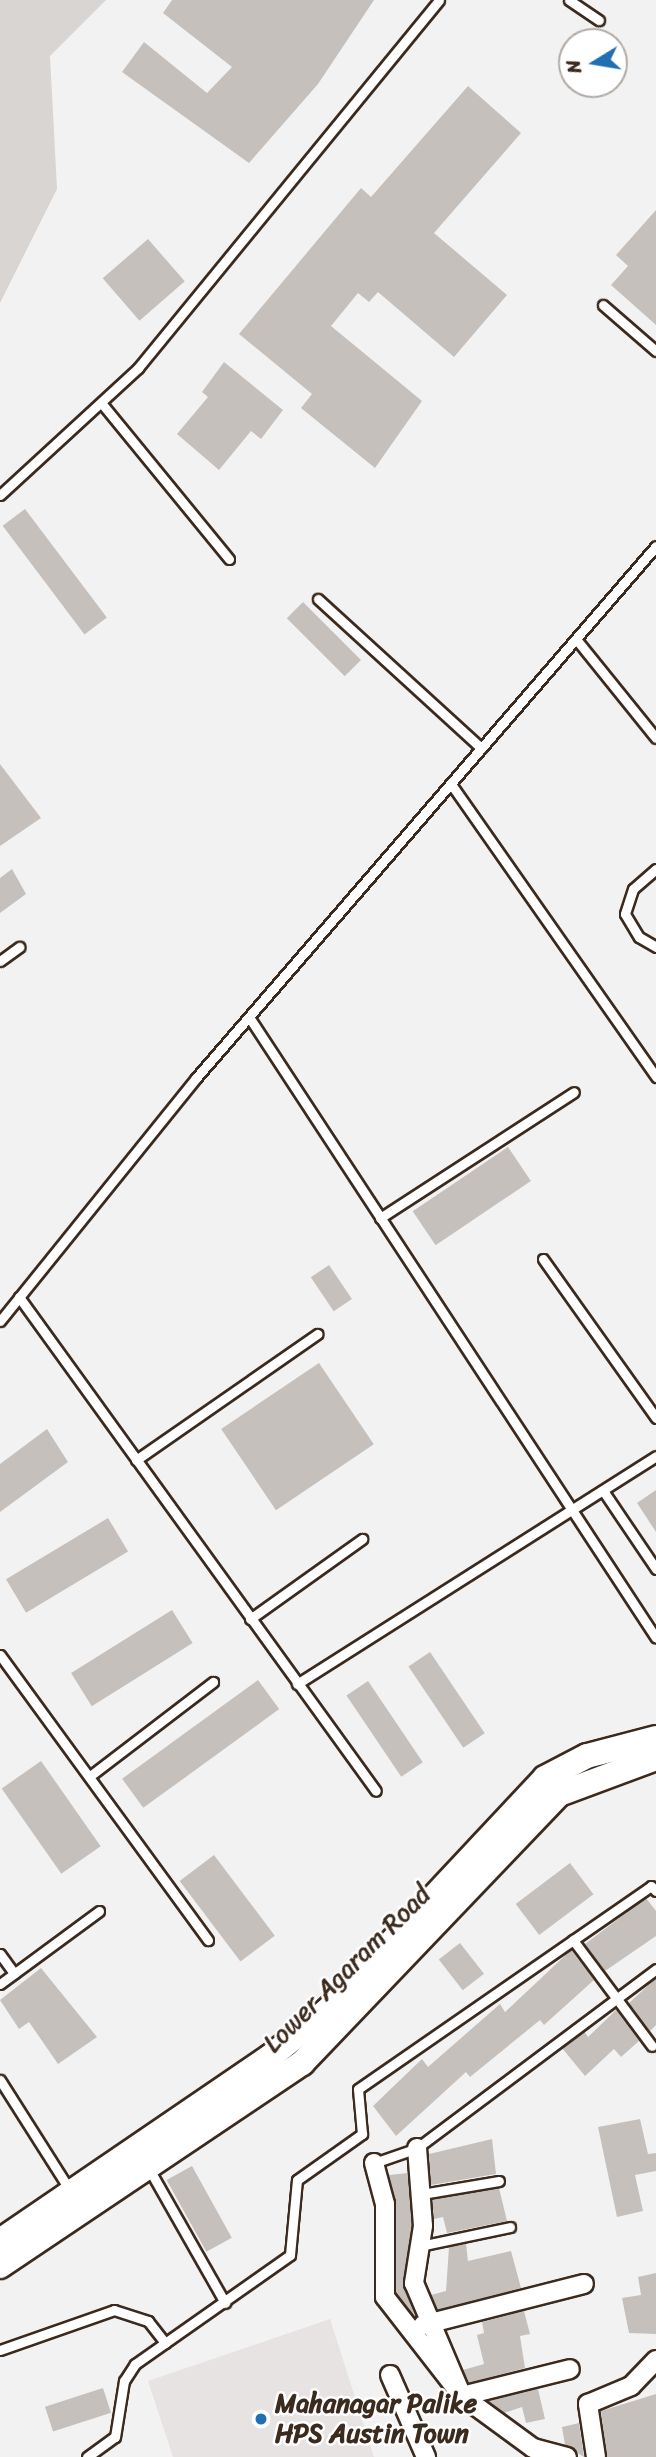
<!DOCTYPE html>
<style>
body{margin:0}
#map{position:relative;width:656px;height:2457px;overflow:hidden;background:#f3f2f2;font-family:Sriracha,sans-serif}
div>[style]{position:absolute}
.built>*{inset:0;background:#e6e3e2}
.green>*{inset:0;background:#d8d5d2}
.building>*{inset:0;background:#c6c0bd;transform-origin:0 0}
.roads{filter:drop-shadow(2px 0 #3b2a1e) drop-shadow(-2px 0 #3b2a1e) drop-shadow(0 2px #3b2a1e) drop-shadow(0 -2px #3b2a1e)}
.lane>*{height:9px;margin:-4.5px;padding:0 4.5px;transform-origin:4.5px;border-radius:4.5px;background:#fff}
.street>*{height:18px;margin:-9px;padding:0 9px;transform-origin:9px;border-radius:9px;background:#fff}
.secondary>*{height:24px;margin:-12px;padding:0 12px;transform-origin:12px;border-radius:12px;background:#fff}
.dots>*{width:19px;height:19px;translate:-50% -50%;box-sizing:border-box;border:4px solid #fff;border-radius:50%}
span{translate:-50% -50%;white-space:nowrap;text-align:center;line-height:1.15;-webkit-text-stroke:5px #fff;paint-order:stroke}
.street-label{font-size:26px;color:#3b2a1e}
.poi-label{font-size:26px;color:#3b2a1e;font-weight:700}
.left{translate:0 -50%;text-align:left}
.north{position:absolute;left:558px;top:28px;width:70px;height:70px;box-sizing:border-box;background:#fff;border:2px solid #b1aaa5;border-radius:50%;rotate:259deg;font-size:19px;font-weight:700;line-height:28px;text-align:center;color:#3b2a1e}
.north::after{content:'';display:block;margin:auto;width:24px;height:32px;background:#1f6fb2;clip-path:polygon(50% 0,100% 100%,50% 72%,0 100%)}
</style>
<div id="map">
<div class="built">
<i style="clip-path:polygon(330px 2319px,374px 2457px,173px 2457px,148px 2381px)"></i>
</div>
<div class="green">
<i style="clip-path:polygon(0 0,106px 0,50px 56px,57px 189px,0 303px)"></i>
</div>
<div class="building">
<i style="clip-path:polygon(172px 0,374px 0,318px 84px,249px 163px,122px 72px,144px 42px,207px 93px,232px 67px,163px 13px)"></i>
<i style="clip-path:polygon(468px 86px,521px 133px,434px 233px,507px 295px,454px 357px,378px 292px,369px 302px,358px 293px,331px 326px,422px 401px,375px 468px,301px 408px,312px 394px,239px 334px,361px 188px,371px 197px)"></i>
<i style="clip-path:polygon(656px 210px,656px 325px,611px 285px,628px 266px,616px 255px)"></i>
<i style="left:148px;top:239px;width:56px;height:60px;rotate:49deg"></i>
<i style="clip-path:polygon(224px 362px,283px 410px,261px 439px,251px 431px,219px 470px,177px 434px,208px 397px,202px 392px)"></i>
<i style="left:25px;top:509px;width:136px;height:28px;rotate:53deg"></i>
<i style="left:303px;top:602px;width:82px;height:23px;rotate:45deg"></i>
<i style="clip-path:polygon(0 764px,41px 818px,0 846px)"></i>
<i style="clip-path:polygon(12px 869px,26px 894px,0 913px,0 878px)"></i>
<i style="left:508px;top:1147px;width:41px;height:115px;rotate:56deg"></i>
<i style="left:329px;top:1265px;width:41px;height:22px;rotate:56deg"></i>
<i style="left:319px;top:1363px;width:98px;height:118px;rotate:56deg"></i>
<i style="clip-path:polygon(47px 1429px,68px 1462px,0 1512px,0 1464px)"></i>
<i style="clip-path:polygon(656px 1490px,656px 1532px,637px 1503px)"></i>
<i style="left:108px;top:1518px;width:39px;height:119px;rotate:59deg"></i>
<i style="left:172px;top:1610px;width:39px;height:119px;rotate:58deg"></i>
<i style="left:430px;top:1652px;width:98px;height:26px;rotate:56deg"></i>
<i style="left:258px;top:1680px;width:36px;height:168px;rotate:54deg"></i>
<i style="left:368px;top:1681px;width:98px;height:26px;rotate:56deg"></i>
<i style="left:41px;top:1761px;width:104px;height:48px;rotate:55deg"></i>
<i style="left:214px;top:1855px;width:101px;height:43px;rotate:53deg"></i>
<i style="left:570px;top:1863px;width:39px;height:68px;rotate:53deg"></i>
<i style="clip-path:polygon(646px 1898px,656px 1911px,656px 1936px,605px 1971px,585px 1944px)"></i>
<i style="left:460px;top:1943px;width:39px;height:27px;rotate:52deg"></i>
<i style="clip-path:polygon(571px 1950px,594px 1980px,544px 2025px,540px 2020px,470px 2077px,466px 2072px,396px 2136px,373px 2106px,422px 2059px,428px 2067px,500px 2004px,505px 2012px)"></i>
<i style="clip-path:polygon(41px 1968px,97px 2037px,58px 2064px,29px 2022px,19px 2029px,0 2000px)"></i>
<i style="clip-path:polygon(656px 1978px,656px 2025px,650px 2031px,629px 2003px)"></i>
<i style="clip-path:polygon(616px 2010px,639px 2041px,621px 2057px,614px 2049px,585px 2076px,562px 2048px,584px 2031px,588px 2037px)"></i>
<i style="clip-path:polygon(640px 2119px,648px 2154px,656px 2153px,656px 2171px,635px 2175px,643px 2211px,617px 2217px,598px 2127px)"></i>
<i style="clip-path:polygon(492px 2139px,496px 2174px,431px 2185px,429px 2154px)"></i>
<i style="left:192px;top:2166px;width:82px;height:29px;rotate:61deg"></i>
<i style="clip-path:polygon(408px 2173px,412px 2226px,403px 2282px,415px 2317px,396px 2293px,396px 2204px,389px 2175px)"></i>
<i style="clip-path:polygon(499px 2188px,507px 2221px,447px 2233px,443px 2217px,434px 2219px,432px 2199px)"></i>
<i style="clip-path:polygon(466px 2244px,468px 2261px,511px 2251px,521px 2288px,438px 2310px,431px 2295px,446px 2291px,449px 2247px)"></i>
<i style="clip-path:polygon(656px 2273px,656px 2334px,629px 2333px,622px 2298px,641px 2295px,638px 2277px)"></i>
<i style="clip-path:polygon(524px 2311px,530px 2334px,520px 2336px,525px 2368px,469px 2383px,463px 2370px,484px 2364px,477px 2335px,484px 2333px,482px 2322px)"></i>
<i style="left:103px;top:2388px;width:26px;height:61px;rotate:72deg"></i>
<i style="clip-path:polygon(538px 2389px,545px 2419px,526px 2423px,522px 2407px,504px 2413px,488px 2401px)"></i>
<i style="clip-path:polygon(656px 2394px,656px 2457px,607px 2457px,601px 2411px)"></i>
<i style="clip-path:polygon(579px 2423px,584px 2457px,565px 2445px,562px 2427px)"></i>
</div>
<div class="roads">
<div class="lane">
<i style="left:569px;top:0;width:36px;rotate:34deg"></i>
<i style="left:603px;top:305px;width:70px;rotate:41deg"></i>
<i style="left:103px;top:405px;width:199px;rotate:50.7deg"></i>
<i style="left:0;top:495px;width:188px;rotate:-42.6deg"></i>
<i style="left:138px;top:368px;width:475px;rotate:-50.7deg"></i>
<i style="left:318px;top:599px;width:221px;rotate:42.4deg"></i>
<i style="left:576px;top:639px;width:127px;rotate:51.1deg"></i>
<i style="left:451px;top:784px;width:358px;rotate:55deg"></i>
<i style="left:656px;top:869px;width:30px;rotate:139deg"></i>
<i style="left:633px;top:889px;width:26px;rotate:108deg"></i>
<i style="left:625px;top:914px;width:27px;rotate:59deg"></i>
<i style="left:639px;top:937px;width:20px;rotate:30deg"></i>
<i style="left:0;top:961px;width:24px;rotate:-36deg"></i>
<i style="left:249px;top:1017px;width:742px;rotate:56.76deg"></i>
<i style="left:380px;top:1218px;width:231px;rotate:-33deg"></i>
<i style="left:543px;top:1259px;width:195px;rotate:54.6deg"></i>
<i style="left:19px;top:1297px;width:609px;rotate:54.15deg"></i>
<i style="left:0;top:1321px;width:312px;rotate:-51.1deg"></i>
<i style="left:196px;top:1078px;width:703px;rotate:-49.15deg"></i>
<i style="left:136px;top:1460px;width:221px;rotate:-34.8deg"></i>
<i style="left:604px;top:1492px;width:93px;rotate:56deg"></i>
<i style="left:250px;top:1619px;width:138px;rotate:-35.5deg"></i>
<i style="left:0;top:1655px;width:353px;rotate:53.9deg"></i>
<i style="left:297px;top:1684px;width:425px;rotate:-32.4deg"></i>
<i style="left:90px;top:1776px;width:155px;rotate:-37.4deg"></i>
<i style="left:573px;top:1940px;width:132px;rotate:53.3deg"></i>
<i style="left:0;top:1954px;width:24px;rotate:54deg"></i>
<i style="left:0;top:1984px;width:123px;rotate:-36.4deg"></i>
<i style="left:0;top:2080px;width:133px;rotate:57.6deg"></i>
<i style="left:374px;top:2163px;width:46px;rotate:-19.2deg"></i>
<i style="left:417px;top:2148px;width:299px;rotate:-36.8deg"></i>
<i style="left:149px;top:2169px;width:154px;rotate:60.4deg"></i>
<i style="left:422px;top:2194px;width:78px;rotate:-9.6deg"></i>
<i style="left:420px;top:2246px;width:92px;rotate:-11.9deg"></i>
<i style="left:0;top:2350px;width:121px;rotate:-19.3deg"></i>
<i style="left:114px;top:2310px;width:36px;rotate:18deg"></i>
<i style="left:148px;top:2321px;width:28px;rotate:52deg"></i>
<i style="left:87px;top:2457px;width:34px;rotate:-36deg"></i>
<i style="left:115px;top:2437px;width:57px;rotate:-80.9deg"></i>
<i style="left:124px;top:2381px;width:20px;rotate:-57deg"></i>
<i style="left:135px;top:2364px;width:189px;rotate:-35.1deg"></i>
<i style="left:290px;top:2255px;width:75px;rotate:-84.7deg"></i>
<i style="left:297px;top:2180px;width:80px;rotate:-35.3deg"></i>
<i style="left:362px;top:2134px;width:45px;rotate:-95.1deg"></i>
<i style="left:358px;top:2089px;width:356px;rotate:-34.7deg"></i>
<i style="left:651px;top:1886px;width:7px;rotate:45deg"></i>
</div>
<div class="street">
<i style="left:417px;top:2148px;width:78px;rotate:85.6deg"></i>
<i style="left:423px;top:2226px;width:58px;rotate:99deg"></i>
<i style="left:414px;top:2283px;width:123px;rotate:67deg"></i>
<i style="left:462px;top:2396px;width:111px;rotate:-14deg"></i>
<i style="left:374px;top:2163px;width:42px;rotate:75deg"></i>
<i style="left:385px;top:2204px;width:93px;rotate:90deg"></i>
<i style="left:385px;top:2297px;width:125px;rotate:52.1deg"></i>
<i style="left:462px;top:2396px;width:88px;rotate:36.2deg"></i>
<i style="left:533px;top:2448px;width:35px;rotate:15deg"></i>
<i style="left:423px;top:2325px;width:166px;rotate:-14.3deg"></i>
<i style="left:390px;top:2375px;width:90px;rotate:66.3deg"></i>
<i style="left:596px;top:2457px;width:54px;rotate:-98.6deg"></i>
<i style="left:588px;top:2404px;width:47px;rotate:-22.7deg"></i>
<i style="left:631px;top:2386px;width:36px;rotate:-46deg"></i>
</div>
<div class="secondary">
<i style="left:0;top:2241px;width:327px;rotate:-34.3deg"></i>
<i style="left:270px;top:2057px;width:76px;rotate:-39.1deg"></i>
<i style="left:329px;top:2009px;width:316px;rotate:-46.9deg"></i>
<i style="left:545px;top:1778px;width:47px;rotate:-27.6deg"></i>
<i style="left:587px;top:1756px;width:71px;rotate:-14.6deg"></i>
<i style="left:0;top:2266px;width:364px;rotate:-33.9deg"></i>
<i style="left:302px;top:2063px;width:372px;rotate:-46.3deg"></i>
<i style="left:559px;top:1794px;width:103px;rotate:-20.4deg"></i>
</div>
</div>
<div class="dots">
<i style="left:261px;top:2419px;background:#1f6fb2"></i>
</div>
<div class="street-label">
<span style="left:347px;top:1969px;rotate:-45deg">Lower Agaram Road</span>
</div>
<div class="poi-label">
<span class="left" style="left:275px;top:2419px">Mahanagar Palike<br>HPS Austin Town</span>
</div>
<div class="north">N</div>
</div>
